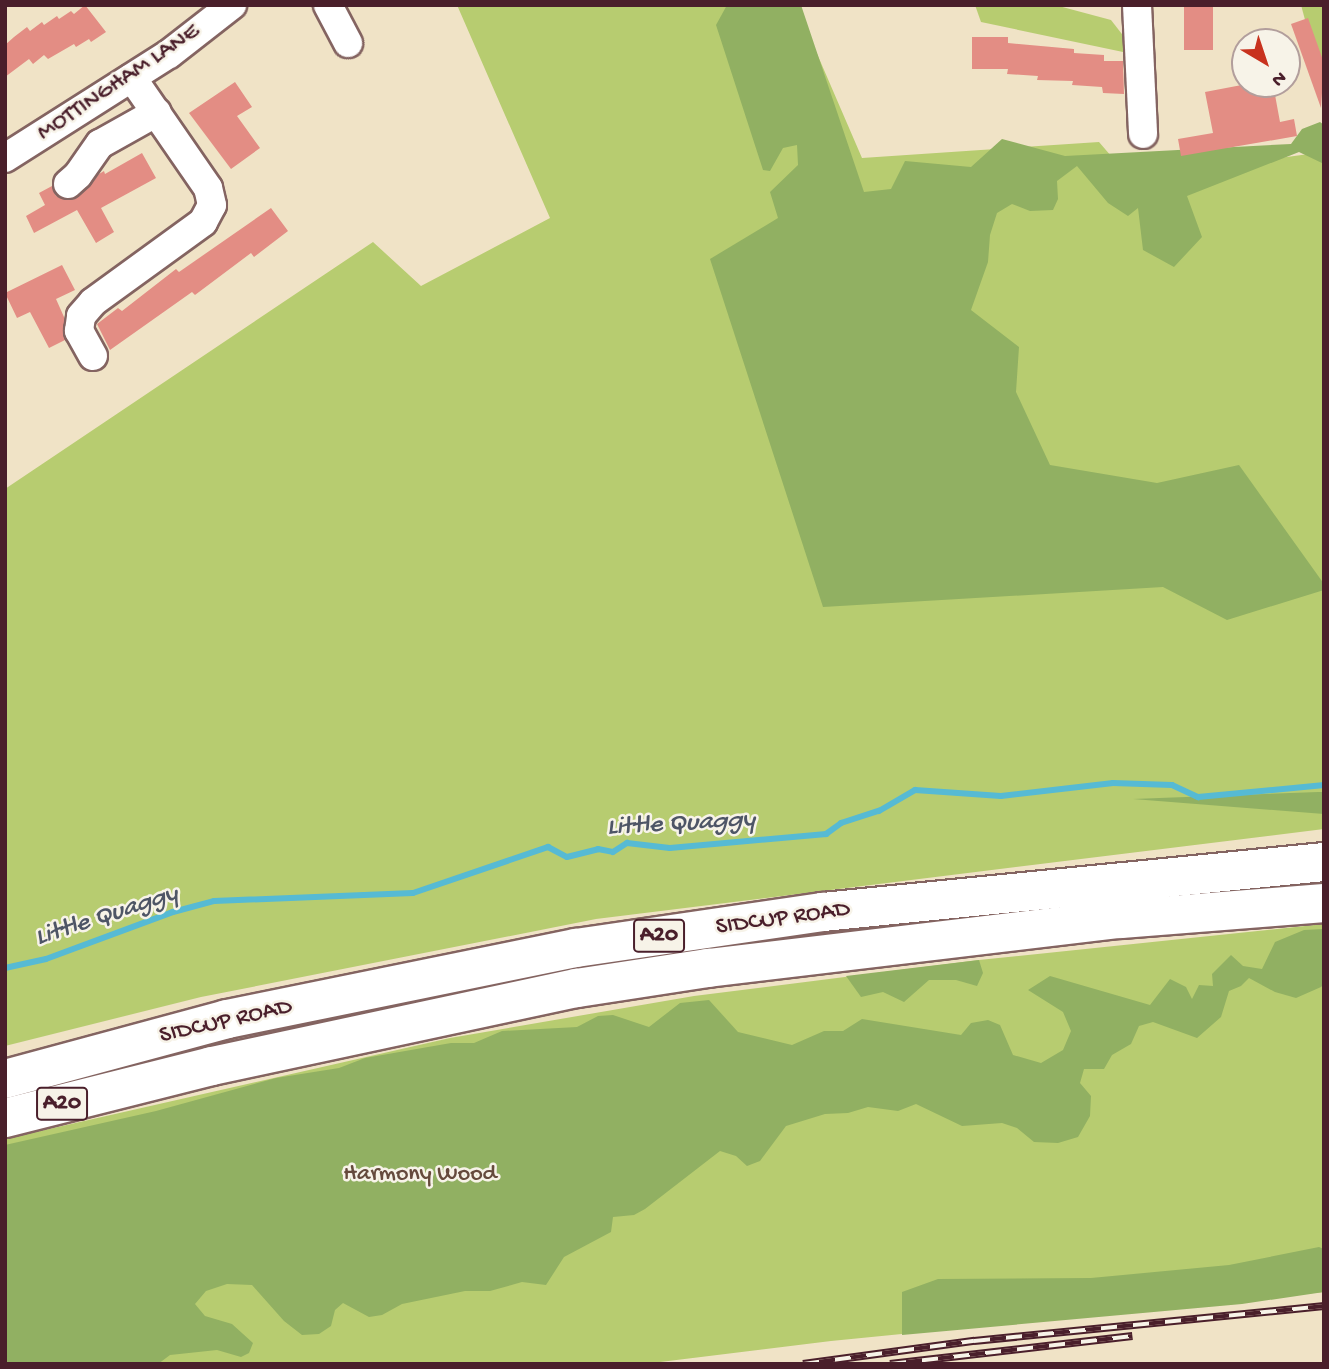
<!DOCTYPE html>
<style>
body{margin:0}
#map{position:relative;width:1329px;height:1369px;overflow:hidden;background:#f0e3c6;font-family:"Gochi Hand",sans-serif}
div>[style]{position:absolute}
.green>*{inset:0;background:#b7cc70}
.forest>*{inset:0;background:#91b062}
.stream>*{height:6px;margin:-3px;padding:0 3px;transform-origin:3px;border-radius:3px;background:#56bad4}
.building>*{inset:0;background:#e38d84;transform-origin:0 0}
.roads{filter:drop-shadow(2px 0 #846461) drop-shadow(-2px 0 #846461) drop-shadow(0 2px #846461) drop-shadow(0 -2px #846461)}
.minor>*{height:28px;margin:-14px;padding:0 14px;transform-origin:14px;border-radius:14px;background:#fff}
.highway>*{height:38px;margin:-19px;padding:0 19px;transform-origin:19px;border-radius:19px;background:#fff}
.rail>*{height:8px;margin-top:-4px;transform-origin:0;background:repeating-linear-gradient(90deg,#f7f3e8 0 16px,#4a1f2b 0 32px);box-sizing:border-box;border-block:2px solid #4a1f2b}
span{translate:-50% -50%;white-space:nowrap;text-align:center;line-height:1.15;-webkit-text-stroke:5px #f7f3e8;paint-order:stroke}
.shield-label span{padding:2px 5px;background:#f7f3e8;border:2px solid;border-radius:5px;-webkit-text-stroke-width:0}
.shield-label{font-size:23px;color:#4a1f2b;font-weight:700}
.street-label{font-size:24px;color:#4a1f2b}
.park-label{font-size:24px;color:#654a3c}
.water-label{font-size:26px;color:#4e5566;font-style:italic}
.frame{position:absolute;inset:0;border:7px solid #4a1f2b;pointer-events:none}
.north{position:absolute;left:1231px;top:28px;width:70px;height:70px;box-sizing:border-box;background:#f7f3e8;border:2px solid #b29e9c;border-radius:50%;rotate:141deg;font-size:19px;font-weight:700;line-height:28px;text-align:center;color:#4a1f2b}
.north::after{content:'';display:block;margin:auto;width:24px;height:32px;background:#c8321e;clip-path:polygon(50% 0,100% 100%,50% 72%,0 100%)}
</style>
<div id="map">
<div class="green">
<i style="clip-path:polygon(457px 5px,796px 5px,862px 158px,1099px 142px,1130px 178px,1324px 152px,1324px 829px,596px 919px,201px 997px,5px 1046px,5px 489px,373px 242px,421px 286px,550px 218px)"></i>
<i style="clip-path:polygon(975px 5px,1055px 5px,1111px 20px,1125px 38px,1123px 52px,981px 22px)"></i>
<i style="clip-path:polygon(1301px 5px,1324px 5px,1324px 90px)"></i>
<i style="clip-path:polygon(1324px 924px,1324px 1292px,831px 1341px,644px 1364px,5px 1364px,5px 1139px,450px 1038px,694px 996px,979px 960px)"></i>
</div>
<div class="forest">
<i style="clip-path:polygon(727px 5px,801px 5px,864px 192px,891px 189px,905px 161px,971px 167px,1002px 139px,1065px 156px,1291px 144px,1302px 129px,1320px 122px,1324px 125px,1324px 164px,1299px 152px,1187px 196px,1202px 237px,1174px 267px,1143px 250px,1138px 208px,1128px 216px,1108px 203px,1077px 166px,1057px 181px,1058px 199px,1053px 210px,1030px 211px,1012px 204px,997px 213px,990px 235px,988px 262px,971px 310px,1019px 347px,1016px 392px,1050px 465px,1157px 483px,1239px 465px,1324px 584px,1324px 590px,1227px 620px,1163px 587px,823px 607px,710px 259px,778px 218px,770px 192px,798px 165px,797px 145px,783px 148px,770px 171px,763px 170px,716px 25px)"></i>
<i style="clip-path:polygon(1324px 792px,1324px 814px,1133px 799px,1318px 792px)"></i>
<i style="clip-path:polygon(1324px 929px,1324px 984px,1321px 987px,1296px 998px,1275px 992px,1249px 978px,1241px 986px,1229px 991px,1221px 1017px,1197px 1038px,1153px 1022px,1139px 1026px,1131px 1044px,1112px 1055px,1104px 1069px,1084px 1069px,1080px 1083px,1091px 1096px,1090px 1116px,1078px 1137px,1058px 1143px,1034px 1142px,1017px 1128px,1002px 1123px,962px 1126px,916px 1104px,898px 1111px,868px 1107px,848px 1113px,825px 1114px,786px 1126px,760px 1161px,747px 1166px,736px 1156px,720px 1151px,645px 1209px,634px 1215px,613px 1217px,611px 1232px,564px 1257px,546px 1285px,522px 1282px,490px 1291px,465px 1291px,402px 1304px,382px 1315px,369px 1317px,343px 1303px,335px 1310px,331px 1326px,319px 1334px,302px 1335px,284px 1321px,252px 1285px,227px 1284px,206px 1291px,195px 1304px,205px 1316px,232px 1324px,253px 1343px,249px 1353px,241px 1357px,217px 1350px,170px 1355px,158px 1364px,5px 1364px,5px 1145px,156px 1111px,276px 1078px,339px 1068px,365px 1058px,451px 1043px,474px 1043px,502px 1031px,577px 1027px,598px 1016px,613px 1015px,649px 1027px,680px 1003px,709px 1000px,738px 1032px,792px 1045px,824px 1031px,843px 1031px,862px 1019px,961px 1035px,971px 1023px,988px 1020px,1000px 1025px,1013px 1055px,1041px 1063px,1063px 1050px,1071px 1031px,1063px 1012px,1028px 990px,1050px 976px,1150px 1005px,1170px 979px,1186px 987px,1192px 999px,1199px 985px,1213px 986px,1212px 974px,1231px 955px,1243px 966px,1262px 969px,1275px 942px,1304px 930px)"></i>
<i style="clip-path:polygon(979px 960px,983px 973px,977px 986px,956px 980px,929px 980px,904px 1002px,883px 992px,861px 997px,846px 976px)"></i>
<i style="clip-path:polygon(1319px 1247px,1324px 1249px,1324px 1292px,1242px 1304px,902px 1335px,902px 1292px,938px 1279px,1091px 1278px,1229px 1265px)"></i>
</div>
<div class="stream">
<i style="left:5px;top:968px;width:42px;rotate:-12.4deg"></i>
<i style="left:46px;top:959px;width:135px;rotate:-20.3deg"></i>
<i style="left:173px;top:912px;width:42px;rotate:-15deg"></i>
<i style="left:214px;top:901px;width:199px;rotate:-2.3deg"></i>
<i style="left:413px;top:893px;width:143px;rotate:-18.8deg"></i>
<i style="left:548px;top:847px;width:21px;rotate:28deg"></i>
<i style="left:567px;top:857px;width:32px;rotate:-14deg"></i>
<i style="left:598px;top:849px;width:15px;rotate:11deg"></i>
<i style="left:613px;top:852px;width:17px;rotate:-33deg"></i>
<i style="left:627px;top:843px;width:43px;rotate:6.6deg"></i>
<i style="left:670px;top:848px;width:157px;rotate:-5.1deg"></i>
<i style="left:826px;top:834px;width:19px;rotate:-36deg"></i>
<i style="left:841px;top:823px;width:40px;rotate:-18deg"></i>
<i style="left:879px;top:811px;width:42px;rotate:-30.3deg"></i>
<i style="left:915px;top:790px;width:86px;rotate:4deg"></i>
<i style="left:1001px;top:796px;width:113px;rotate:-6.6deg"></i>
<i style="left:1113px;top:783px;width:59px;rotate:1.9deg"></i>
<i style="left:1172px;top:785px;width:29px;rotate:25deg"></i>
<i style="left:1198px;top:797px;width:127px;rotate:-5.4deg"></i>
</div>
<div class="building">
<i style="clip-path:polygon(85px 5px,106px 32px,91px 42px,89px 39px,76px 47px,74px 44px,48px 59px,44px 55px,33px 64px,29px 59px,5px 77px,5px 45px,14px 37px,27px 27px,30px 31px,42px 22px,44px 25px,57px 16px,59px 19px,71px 11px,74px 14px)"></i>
<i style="left:1184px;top:5px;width:29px;height:45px"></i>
<i style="clip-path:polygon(1308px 18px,1324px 63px,1321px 108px,1291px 24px)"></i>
<i style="clip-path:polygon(972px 37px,1008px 37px,1008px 43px,1074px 49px,1074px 53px,1104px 55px,1104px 61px,1123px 61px,1124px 94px,1103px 93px,1102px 87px,1072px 85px,1073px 81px,1037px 80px,1038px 76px,1007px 74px,1008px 69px,972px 69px)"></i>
<i style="clip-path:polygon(235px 82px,252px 107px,237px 116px,260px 148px,231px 169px,189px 113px)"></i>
<i style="clip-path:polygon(1247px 84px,1273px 84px,1280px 122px,1294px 119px,1297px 136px,1181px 156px,1178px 139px,1213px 133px,1205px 92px)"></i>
<i style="clip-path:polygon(142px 153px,156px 178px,101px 208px,114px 232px,96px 243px,77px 210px,34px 233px,26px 216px,45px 205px,39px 193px,52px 186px,56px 196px,72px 200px,89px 187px,99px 174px,104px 171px,105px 174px)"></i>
<i style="clip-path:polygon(271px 208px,288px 231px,254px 257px,251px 253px,195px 295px,192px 292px,110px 350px,97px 324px,118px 308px,122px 311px,176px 269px,179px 272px)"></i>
<i style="clip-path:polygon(62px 265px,75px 290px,56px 299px,64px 317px,65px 340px,49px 348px,30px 312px,17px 318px,5px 293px)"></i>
</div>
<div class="roads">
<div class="minor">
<i style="left:328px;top:5px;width:43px;rotate:62.2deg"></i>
<i style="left:1137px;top:5px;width:129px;rotate:87.3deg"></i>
<i style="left:5px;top:158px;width:194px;rotate:-32.4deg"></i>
<i style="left:169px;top:54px;width:80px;rotate:-37.9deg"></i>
<i style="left:68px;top:184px;width:13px;rotate:-42deg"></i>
<i style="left:78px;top:175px;width:38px;rotate:-55deg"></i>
<i style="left:100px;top:144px;width:65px;rotate:-29.3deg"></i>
<i style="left:93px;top:356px;width:29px;rotate:-119deg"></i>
<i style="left:79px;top:331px;width:15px;rotate:-82deg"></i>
<i style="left:81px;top:316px;width:18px;rotate:-49deg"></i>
<i style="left:93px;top:302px;width:136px;rotate:-36deg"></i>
<i style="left:203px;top:222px;width:19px;rotate:-62deg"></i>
<i style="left:212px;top:205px;width:17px;rotate:-103deg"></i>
<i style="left:208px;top:188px;width:134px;rotate:-124.6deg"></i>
</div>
<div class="highway">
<i style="left:5px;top:1079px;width:230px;rotate:-15.1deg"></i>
<i style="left:227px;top:1019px;width:356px;rotate:-11.5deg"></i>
<i style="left:576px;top:948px;width:250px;rotate:-8.3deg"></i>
<i style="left:823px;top:912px;width:503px;rotate:-5.7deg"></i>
<i style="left:5px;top:1118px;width:213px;rotate:-14.1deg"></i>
<i style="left:212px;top:1066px;width:373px;rotate:-12.1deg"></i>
<i style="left:577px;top:988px;width:133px;rotate:-8.7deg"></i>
<i style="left:708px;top:968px;width:416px;rotate:-6.8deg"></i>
<i style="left:1121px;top:919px;width:204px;rotate:-4.5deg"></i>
</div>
</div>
<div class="rail">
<i style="left:803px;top:1364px;width:173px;rotate:-7.7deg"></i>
<i style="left:974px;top:1341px;width:352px;rotate:-5.7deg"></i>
<i style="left:890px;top:1364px;width:244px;rotate:-6.6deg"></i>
</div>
<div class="shield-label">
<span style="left:659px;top:936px">A20</span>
<span style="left:62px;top:1104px">A20</span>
</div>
<div class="street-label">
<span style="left:119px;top:83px;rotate:-34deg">MOTTINGHAM LANE</span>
<span style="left:783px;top:919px;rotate:-8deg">SIDCUP ROAD</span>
<span style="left:226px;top:1022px;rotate:-13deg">SIDCUP ROAD</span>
</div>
<div class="park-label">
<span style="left:420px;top:1175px">Harmony Wood</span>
</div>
<div class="water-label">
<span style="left:681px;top:825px;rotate:-3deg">Little Quaggy</span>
<span style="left:107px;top:917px;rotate:-18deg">Little Quaggy</span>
</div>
<div class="frame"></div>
<div class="north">N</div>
</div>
